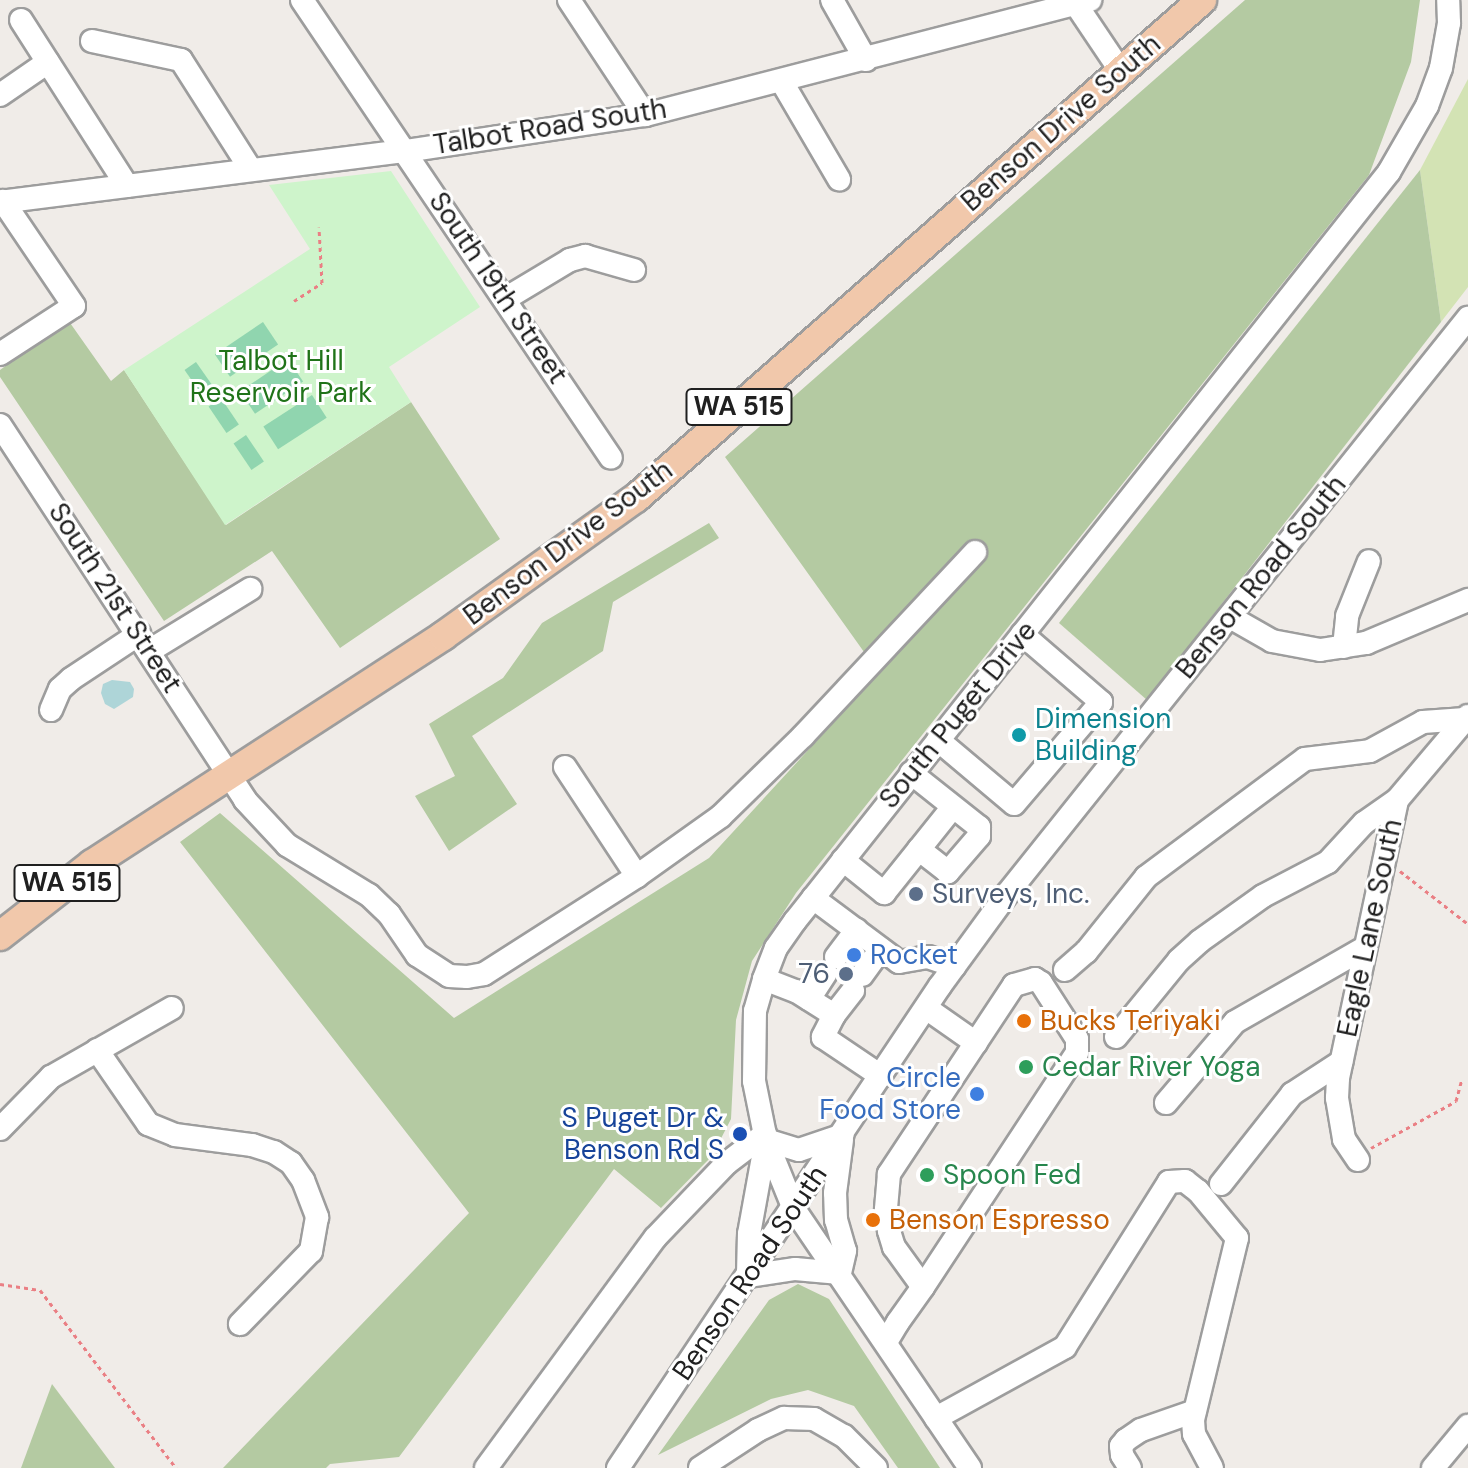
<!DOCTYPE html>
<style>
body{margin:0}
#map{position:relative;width:1468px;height:1468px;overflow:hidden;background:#f0ece8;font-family:"DM Sans",sans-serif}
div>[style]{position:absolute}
.grass>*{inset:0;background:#d3e3b4}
.forest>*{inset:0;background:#b4caa2}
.park>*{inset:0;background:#cef4cb}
.pitch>*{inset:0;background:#90d5af;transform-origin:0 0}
.water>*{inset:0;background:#aed5d8}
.path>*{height:3px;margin-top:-1.5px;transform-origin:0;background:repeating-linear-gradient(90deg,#ea7f84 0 4px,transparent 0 8px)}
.roads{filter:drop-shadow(2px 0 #9d9d9d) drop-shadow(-2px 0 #9d9d9d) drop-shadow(0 2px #9d9d9d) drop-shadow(0 -2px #9d9d9d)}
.minor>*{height:22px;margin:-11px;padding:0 11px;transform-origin:11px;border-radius:11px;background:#fff}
.major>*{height:28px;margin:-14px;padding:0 14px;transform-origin:14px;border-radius:14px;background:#f1c8ab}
.dots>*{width:22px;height:22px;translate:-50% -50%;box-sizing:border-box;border:4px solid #fff;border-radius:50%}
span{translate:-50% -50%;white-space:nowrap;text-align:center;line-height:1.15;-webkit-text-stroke:6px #fff;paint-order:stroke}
.shield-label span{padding:2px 6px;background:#fff;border:2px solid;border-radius:6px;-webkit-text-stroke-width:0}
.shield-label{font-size:26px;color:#202020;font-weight:700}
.street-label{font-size:28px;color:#202020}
.park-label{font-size:28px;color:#207319}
.culture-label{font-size:28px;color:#0d838f}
.left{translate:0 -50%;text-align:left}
.service-label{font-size:28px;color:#4e5e75}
.right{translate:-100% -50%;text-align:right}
.shop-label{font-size:28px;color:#366cbe}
.food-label{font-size:28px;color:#c56008}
.leisure-label{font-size:28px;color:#27864d}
.transit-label{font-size:28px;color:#164399}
</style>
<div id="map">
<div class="grass">
<i style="clip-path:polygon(1468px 79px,1468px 287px,1441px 322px,1420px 170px)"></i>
</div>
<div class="forest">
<i style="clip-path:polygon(1245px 0,1420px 0,1411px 62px,1369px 175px,796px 893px,752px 961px,736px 1020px,731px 1119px,712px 1156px,661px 1208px,614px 1169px,399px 1457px,330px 1464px,326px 1468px,223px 1468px,469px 1213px,180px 842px,220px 813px,454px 1018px,709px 858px,879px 673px,725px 457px)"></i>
<i style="clip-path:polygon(1420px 170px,1441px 322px,1147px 700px,1059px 623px)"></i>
<i style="clip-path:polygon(68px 320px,111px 381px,124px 370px,226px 525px,411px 402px,500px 539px,340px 648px,272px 551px,164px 621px,0 377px,0 370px)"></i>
<i style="clip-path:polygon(709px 523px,719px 538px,613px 602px,603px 651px,472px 736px,517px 804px,449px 851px,415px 796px,455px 776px,429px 724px,503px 678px,542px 623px)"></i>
<i style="clip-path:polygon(798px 1284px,829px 1299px,940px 1468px,898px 1468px,854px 1406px,808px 1390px,771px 1399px,658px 1455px,769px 1300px)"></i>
<i style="clip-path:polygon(52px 1384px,115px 1468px,21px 1468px)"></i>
</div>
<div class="park">
<i style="clip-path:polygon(391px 171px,480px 307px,389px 367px,411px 402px,225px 525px,124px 370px,310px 249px,269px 185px)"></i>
</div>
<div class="pitch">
<i style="left:263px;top:322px;width:27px;height:58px;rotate:56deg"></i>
<i style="left:288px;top:359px;width:27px;height:58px;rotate:56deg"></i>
<i style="left:196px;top:362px;width:33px;height:14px;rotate:55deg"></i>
<i style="left:312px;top:395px;width:27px;height:58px;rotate:57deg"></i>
<i style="left:221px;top:398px;width:32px;height:15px;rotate:56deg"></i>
<i style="left:246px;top:435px;width:32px;height:15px;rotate:56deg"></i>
</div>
<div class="water">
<i style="clip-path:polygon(112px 680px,130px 682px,134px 689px,133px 697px,114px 709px,105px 704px,101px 693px,103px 684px)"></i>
</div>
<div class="path">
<i style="left:294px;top:301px;width:33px;rotate:-33deg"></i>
<i style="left:322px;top:283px;width:56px;rotate:-93.1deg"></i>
<i style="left:1400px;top:871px;width:86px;rotate:37.9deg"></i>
<i style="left:1371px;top:1148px;width:97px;rotate:-28.9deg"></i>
<i style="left:1456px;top:1101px;width:23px;rotate:-75deg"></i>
<i style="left:0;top:1284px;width:40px;rotate:8.5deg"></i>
<i style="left:40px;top:1290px;width:224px;rotate:52.6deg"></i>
</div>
<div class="roads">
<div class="minor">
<i style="left:302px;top:0;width:552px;rotate:55.99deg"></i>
<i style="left:569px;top:0;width:138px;rotate:56.5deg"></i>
<i style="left:832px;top:0;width:69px;rotate:60.5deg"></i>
<i style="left:1073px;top:0;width:84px;rotate:56.1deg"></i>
<i style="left:21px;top:20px;width:197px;rotate:57.4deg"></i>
<i style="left:92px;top:41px;width:91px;rotate:12.1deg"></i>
<i style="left:181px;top:60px;width:130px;rotate:57.5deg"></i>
<i style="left:782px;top:82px;width:113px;rotate:59.6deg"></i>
<i style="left:0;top:95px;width:58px;rotate:-34.5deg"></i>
<i style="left:0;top:202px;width:409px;rotate:-7.2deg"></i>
<i style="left:406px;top:151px;width:242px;rotate:-8.6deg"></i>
<i style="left:645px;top:115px;width:460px;rotate:-14.5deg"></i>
<i style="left:505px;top:299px;width:76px;rotate:-31deg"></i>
<i style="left:570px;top:260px;width:16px;rotate:-15deg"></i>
<i style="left:585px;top:256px;width:51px;rotate:15.9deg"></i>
<i style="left:0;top:354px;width:88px;rotate:-33deg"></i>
<i style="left:74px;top:306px;width:127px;rotate:-124.1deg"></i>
<i style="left:0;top:425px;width:448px;rotate:56.8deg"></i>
<i style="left:245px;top:800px;width:62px;rotate:47deg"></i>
<i style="left:287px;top:845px;width:96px;rotate:31.4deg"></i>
<i style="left:369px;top:895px;width:28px;rotate:44deg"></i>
<i style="left:389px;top:914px;width:50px;rotate:55.7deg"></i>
<i style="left:417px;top:955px;width:38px;rotate:33deg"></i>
<i style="left:449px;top:976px;width:18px;rotate:3deg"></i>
<i style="left:467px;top:977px;width:17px;rotate:-10deg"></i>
<i style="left:484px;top:974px;width:182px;rotate:-32.6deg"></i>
<i style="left:637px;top:876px;width:103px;rotate:-35.5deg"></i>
<i style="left:721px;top:816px;width:115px;rotate:-44.3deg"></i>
<i style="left:803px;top:736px;width:252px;rotate:-46.9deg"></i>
<i style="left:1230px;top:617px;width:48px;rotate:29.7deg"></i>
<i style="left:1272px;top:641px;width:49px;rotate:10.6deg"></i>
<i style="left:1320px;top:650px;width:47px;rotate:-8.7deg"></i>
<i style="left:1366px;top:643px;width:111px;rotate:-22.9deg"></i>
<i style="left:1344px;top:647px;width:31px;rotate:-84deg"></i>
<i style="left:1347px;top:616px;width:59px;rotate:-68.2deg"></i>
<i style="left:149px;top:651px;width:119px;rotate:-31.5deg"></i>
<i style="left:51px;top:710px;width:23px;rotate:-67deg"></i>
<i style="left:60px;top:689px;width:15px;rotate:-42deg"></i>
<i style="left:71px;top:679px;width:82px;rotate:-33.5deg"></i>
<i style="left:938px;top:740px;width:99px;rotate:40.1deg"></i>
<i style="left:1014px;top:804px;width:134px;rotate:-49.5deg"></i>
<i style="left:1101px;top:702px;width:104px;rotate:-139.3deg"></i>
<i style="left:565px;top:767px;width:131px;rotate:56.6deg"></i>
<i style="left:911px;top:773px;width:87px;rotate:38.5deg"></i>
<i style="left:979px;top:827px;width:9px;rotate:90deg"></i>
<i style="left:979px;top:836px;width:48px;rotate:130.7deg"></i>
<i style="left:948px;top:872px;width:37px;rotate:-142deg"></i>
<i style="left:843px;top:860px;width:53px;rotate:38.8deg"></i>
<i style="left:884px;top:893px;width:110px;rotate:-51.3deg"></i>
<i style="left:813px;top:898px;width:107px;rotate:36.7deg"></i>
<i style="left:899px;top:962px;width:29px;rotate:-10deg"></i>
<i style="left:928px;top:957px;width:28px;rotate:19deg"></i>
<i style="left:836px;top:957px;width:34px;rotate:-53deg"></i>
<i style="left:1065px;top:970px;width:28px;rotate:-41deg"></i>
<i style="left:1086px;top:952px;width:96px;rotate:-51.3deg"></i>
<i style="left:1146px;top:877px;width:198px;rotate:-36.6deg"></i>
<i style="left:1305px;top:759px;width:65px;rotate:-7deg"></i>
<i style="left:1370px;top:751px;width:60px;rotate:-28.7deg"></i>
<i style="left:1423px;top:722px;width:42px;rotate:-4.1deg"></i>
<i style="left:862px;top:975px;width:32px;rotate:-54deg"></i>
<i style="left:764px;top:979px;width:34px;rotate:21deg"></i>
<i style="left:796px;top:991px;width:45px;rotate:32.3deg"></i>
<i style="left:834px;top:1015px;width:25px;rotate:117deg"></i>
<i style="left:823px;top:1037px;width:70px;rotate:33.9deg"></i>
<i style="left:809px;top:999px;width:31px;rotate:-57deg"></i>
<i style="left:926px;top:1008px;width:61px;rotate:35deg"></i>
<i style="left:834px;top:1015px;width:31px;rotate:-52deg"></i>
<i style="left:1116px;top:1037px;width:99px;rotate:-50.7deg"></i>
<i style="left:1179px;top:960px;width:28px;rotate:-42deg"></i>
<i style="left:1200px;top:941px;width:77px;rotate:-35.5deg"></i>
<i style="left:1263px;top:896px;width:73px;rotate:-27.6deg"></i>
<i style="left:1328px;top:862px;width:53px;rotate:-47.3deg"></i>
<i style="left:1364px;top:823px;width:40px;rotate:-34.9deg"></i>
<i style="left:97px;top:1050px;width:90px;rotate:55.4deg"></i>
<i style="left:148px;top:1124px;width:29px;rotate:22deg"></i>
<i style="left:175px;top:1135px;width:78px;rotate:7.4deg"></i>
<i style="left:252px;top:1145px;width:23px;rotate:18deg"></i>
<i style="left:274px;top:1152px;width:20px;rotate:33deg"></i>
<i style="left:291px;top:1163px;width:21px;rotate:55deg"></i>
<i style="left:303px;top:1180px;width:40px;rotate:69deg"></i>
<i style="left:317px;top:1217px;width:35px;rotate:100deg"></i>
<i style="left:311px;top:1251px;width:102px;rotate:134.2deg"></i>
<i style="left:1166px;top:1103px;width:106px;rotate:-49.6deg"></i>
<i style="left:1235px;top:1022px;width:149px;rotate:-29.8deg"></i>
<i style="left:0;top:1129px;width:73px;rotate:-45.6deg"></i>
<i style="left:51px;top:1077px;width:139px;rotate:-29.7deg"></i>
<i style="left:766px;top:1140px;width:34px;rotate:17deg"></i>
<i style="left:799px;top:1150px;width:46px;rotate:-18.8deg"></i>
<i style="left:1358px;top:1160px;width:25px;rotate:-124deg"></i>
<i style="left:1344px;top:1139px;width:42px;rotate:-99.7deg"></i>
<i style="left:1337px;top:1098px;width:20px;rotate:-87deg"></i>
<i style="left:1338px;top:1078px;width:284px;rotate:-78deg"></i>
<i style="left:1397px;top:800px;width:110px;rotate:-49.8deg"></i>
<i style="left:1221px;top:1184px;width:115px;rotate:-51.7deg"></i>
<i style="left:1292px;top:1094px;width:59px;rotate:-33.1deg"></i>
<i style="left:840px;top:1273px;width:23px;rotate:-77deg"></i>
<i style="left:845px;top:1251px;width:32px;rotate:-106deg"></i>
<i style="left:836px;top:1220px;width:27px;rotate:-92deg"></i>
<i style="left:835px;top:1193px;width:53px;rotate:-82.5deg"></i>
<i style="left:748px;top:1274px;width:40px;rotate:-88.6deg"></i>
<i style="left:749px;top:1234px;width:96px;rotate:-79.7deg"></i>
<i style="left:748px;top:1276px;width:48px;rotate:-8.5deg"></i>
<i style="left:795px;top:1269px;width:45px;rotate:5.1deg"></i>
<i style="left:886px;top:1342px;width:23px;rotate:-59deg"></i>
<i style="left:898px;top:1322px;width:43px;rotate:-54.5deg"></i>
<i style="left:923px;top:1287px;width:280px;rotate:-56.7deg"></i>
<i style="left:1077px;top:1053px;width:14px;rotate:-90deg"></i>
<i style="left:1077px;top:1039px;width:67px;rotate:-122.7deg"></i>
<i style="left:1041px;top:983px;width:7px;rotate:-146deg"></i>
<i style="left:1035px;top:979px;width:22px;rotate:164deg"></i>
<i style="left:1014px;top:985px;width:227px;rotate:123.5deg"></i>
<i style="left:889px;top:1174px;width:36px;rotate:95deg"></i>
<i style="left:886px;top:1210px;width:21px;rotate:82deg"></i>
<i style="left:889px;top:1231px;width:17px;rotate:73deg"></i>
<i style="left:894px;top:1247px;width:49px;rotate:54.1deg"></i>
<i style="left:936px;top:1418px;width:147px;rotate:-28.8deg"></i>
<i style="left:1065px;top:1347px;width:195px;rotate:-57.8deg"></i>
<i style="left:1169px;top:1182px;width:16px;rotate:-4deg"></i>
<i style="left:1185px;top:1181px;width:16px;rotate:38deg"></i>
<i style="left:1198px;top:1191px;width:61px;rotate:50.3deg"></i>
<i style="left:1237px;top:1238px;width:187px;rotate:103.6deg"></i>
<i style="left:1193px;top:1420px;width:14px;rotate:86deg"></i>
<i style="left:1194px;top:1434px;width:38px;rotate:62deg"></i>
<i style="left:486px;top:1468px;width:285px;rotate:-53.7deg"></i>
<i style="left:655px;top:1238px;width:104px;rotate:-46.2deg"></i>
<i style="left:727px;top:1163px;width:48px;rotate:-37.3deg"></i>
<i style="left:618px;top:1468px;width:580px;rotate:-56.26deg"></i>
<i style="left:940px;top:986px;width:114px;rotate:-53.9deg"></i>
<i style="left:1007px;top:894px;width:738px;rotate:-51.33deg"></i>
<i style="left:700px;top:1468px;width:69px;rotate:-33.2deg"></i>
<i style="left:758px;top:1430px;width:29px;rotate:-25deg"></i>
<i style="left:784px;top:1418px;width:30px;rotate:2deg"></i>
<i style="left:814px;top:1419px;width:34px;rotate:30deg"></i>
<i style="left:844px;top:1436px;width:45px;rotate:45deg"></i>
<i style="left:970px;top:1468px;width:313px;rotate:-124.2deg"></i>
<i style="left:794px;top:1209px;width:74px;rotate:-112.1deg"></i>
<i style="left:766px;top:1140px;width:60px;rotate:-101.5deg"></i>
<i style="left:754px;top:1081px;width:70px;rotate:-89.2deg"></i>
<i style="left:755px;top:1011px;width:33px;rotate:-74deg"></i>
<i style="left:764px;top:979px;width:33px;rotate:-69deg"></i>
<i style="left:776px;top:948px;width:33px;rotate:-55deg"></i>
<i style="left:795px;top:921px;width:956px;rotate:-51.58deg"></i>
<i style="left:1389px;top:172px;width:76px;rotate:-60.1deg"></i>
<i style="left:1427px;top:106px;width:40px;rotate:-69.8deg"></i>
<i style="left:1441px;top:68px;width:46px;rotate:-79.9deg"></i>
<i style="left:1449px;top:23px;width:23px;rotate:-92deg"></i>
<i style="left:1130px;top:1468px;width:15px;rotate:-122deg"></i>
<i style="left:1122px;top:1455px;width:9px;rotate:-96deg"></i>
<i style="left:1121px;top:1446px;width:8px;rotate:-50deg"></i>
<i style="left:1126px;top:1440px;width:18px;rotate:-34deg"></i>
<i style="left:1141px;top:1430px;width:57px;rotate:-19.4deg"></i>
<i style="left:1433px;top:1468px;width:55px;rotate:-50.2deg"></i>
</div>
<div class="major">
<i style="left:0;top:936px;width:117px;rotate:-38deg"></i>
<i style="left:92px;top:864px;width:419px;rotate:-33deg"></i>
<i style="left:443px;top:636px;width:237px;rotate:-35.6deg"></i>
<i style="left:636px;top:498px;width:754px;rotate:-41.34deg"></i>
</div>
</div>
<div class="dots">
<i style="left:1019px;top:735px;background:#0f9aa8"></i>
<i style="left:916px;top:894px;background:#5c6f8a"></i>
<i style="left:854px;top:955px;background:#3f7fe0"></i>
<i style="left:846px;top:974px;background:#5c6f8a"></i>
<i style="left:1024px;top:1021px;background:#e8710a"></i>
<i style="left:1026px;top:1067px;background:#2e9e5b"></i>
<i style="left:977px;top:1094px;background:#3f7fe0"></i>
<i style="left:740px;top:1134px;background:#1a4fb4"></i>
<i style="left:927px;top:1175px;background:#2e9e5b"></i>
<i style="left:873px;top:1220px;background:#e8710a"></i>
</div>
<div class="shield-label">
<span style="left:739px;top:407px">WA 515</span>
<span style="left:67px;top:883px">WA 515</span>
</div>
<div class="street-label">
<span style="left:1061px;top:123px;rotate:-41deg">Benson Drive South</span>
<span style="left:550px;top:127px;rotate:-9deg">Talbot Road South</span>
<span style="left:498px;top:288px;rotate:56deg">South 19th Street</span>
<span style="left:568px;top:543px;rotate:-37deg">Benson Drive South</span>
<span style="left:1261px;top:577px;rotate:-51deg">Benson Road South</span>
<span style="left:115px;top:598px;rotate:57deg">South 21st Street</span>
<span style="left:958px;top:715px;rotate:-51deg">South Puget Drive</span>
<span style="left:1370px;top:928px;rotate:-78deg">Eagle Lane South</span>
<span style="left:750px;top:1273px;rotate:-56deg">Benson Road South</span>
</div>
<div class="park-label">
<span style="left:281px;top:377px">Talbot Hill<br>Reservoir Park</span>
</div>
<div class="culture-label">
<span class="left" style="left:1035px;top:735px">Dimension<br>Building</span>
</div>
<div class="service-label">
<span class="left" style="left:932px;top:894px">Surveys, Inc.</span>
<span class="right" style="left:830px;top:974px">76</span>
</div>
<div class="shop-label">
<span class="left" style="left:870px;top:955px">Rocket</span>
<span class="right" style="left:961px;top:1094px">Circle<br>Food Store</span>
</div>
<div class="food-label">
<span class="left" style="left:1040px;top:1021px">Bucks Teriyaki</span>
<span class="left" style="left:889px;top:1220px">Benson Espresso</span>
</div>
<div class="leisure-label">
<span class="left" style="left:1042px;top:1067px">Cedar River Yoga</span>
<span class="left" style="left:943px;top:1175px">Spoon Fed</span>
</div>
<div class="transit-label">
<span class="right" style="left:724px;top:1134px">S Puget Dr &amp;<br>Benson Rd S</span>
</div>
</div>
